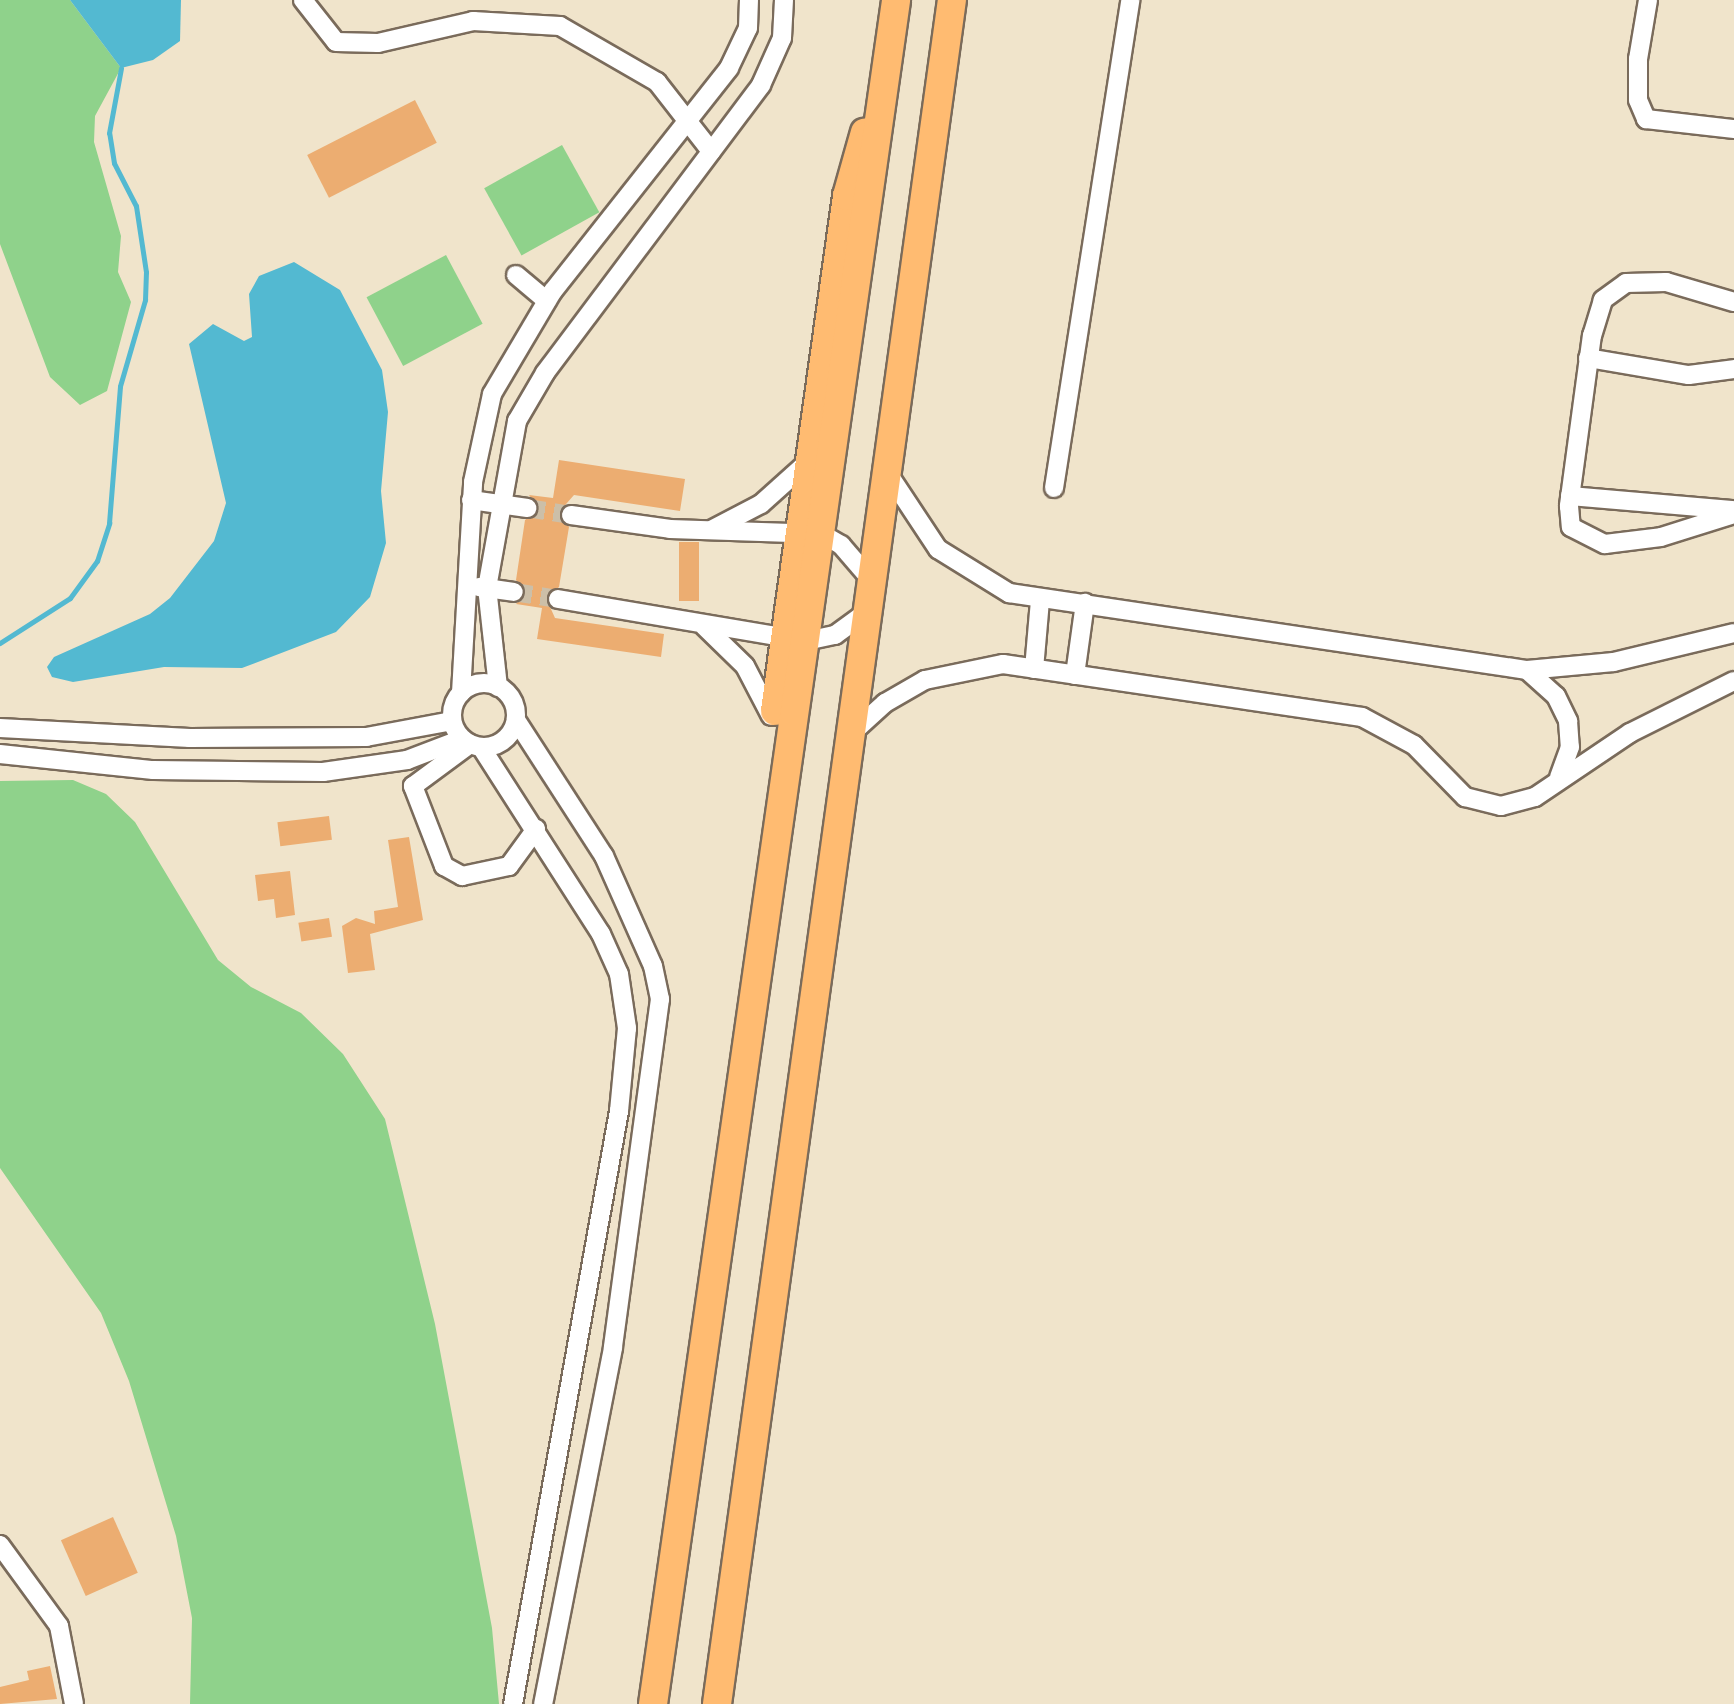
<!DOCTYPE html>
<style>
body{margin:0}
#map{position:relative;width:1734px;height:1704px;overflow:hidden;background:#f0e4cb;font-family:"Architects Daughter",sans-serif}
div>[style]{position:absolute}
.green>*{inset:0;background:#8fd28b;transform-origin:0 0}
.water>*{inset:0;background:#53b9d1}
.stream>*{height:5px;margin:-2.5px;padding:0 2.5px;transform-origin:2.5px;border-radius:2.5px;background:#53b9d1}
.building>*{inset:0;background:#ecad71;transform-origin:0 0}
.minor-tunnel>*{height:18px;margin-top:-9px;transform-origin:0;background:repeating-linear-gradient(90deg,#ccbfa8 0 18px,transparent 0 27px)}
.roads{filter:drop-shadow(2px 0 #7a6b5b) drop-shadow(-2px 0 #7a6b5b) drop-shadow(0 2px #7a6b5b) drop-shadow(0 -2px #7a6b5b)}
.minor>*{height:18px;margin:-9px;padding:0 9px;transform-origin:9px;border-radius:9px;background:#fff}
.minor>.ring{margin:-9px;padding:0;box-sizing:content-box;background:none;border:18px solid #fff;border-radius:50%}
.highway>*{height:28px;margin:-14px;padding:0 14px;transform-origin:14px;border-radius:14px;background:#ffbb71}
span{translate:-50% -50%;white-space:nowrap;text-align:center;line-height:1.15;-webkit-text-stroke:10px #f6f6f2;paint-order:stroke}
</style>
<div id="map">
<div class="green">
<i style="clip-path:polygon(0 0,70px 0,121px 68px,95px 116px,94px 142px,121px 236px,118px 272px,131px 302px,107px 391px,80px 405px,50px 377px,0 244px)"></i>
<i style="left:562px;top:145px;width:77px;height:89px;rotate:61deg"></i>
<i style="left:446px;top:255px;width:78px;height:90px;rotate:62deg"></i>
<i style="clip-path:polygon(73px 780px,106px 794px,135px 822px,218px 960px,251px 987px,301px 1013px,343px 1054px,385px 1119px,435px 1324px,492px 1628px,499px 1704px,190px 1704px,192px 1618px,176px 1536px,129px 1381px,101px 1313px,0 1168px,0 781px)"></i>
</div>
<div class="water">
<i style="clip-path:polygon(70px 0,181px 0,180px 41px,153px 60px,121px 68px)"></i>
<i style="clip-path:polygon(294px 262px,340px 290px,382px 370px,388px 412px,381px 491px,386px 543px,370px 597px,336px 632px,242px 668px,164px 667px,73px 682px,52px 677px,47px 667px,54px 657px,150px 614px,170px 598px,214px 541px,226px 503px,189px 344px,213px 324px,244px 341px,252px 337px,249px 294px,259px 276px)"></i>
</div>
<div class="stream">
<i style="left:0;top:643px;width:83px;rotate:-32.7deg"></i>
<i style="left:70px;top:598px;width:46px;rotate:-53.9deg"></i>
<i style="left:97px;top:561px;width:40px;rotate:-72deg"></i>
<i style="left:109px;top:523px;width:137px;rotate:-85.4deg"></i>
<i style="left:120px;top:386px;width:90px;rotate:-73.8deg"></i>
<i style="left:145px;top:300px;width:28px;rotate:-88deg"></i>
<i style="left:146px;top:272px;width:67px;rotate:-98.6deg"></i>
<i style="left:136px;top:206px;width:48px;rotate:-117.1deg"></i>
<i style="left:114px;top:163px;width:30px;rotate:-99deg"></i>
<i style="left:109px;top:133px;width:66px;rotate:-79.5deg"></i>
</div>
<div class="building">
<i style="left:415px;top:100px;width:48px;height:121px;rotate:63deg"></i>
<i style="clip-path:polygon(559px 460px,685px 479px,680px 511px,574px 495px,559px 512px,569px 527px,559px 587px,546px 598px,555px 618px,664px 634px,661px 657px,537px 639px,542px 608px,516px 604px,526px 593px,516px 580px,525px 520px,539px 509px,529px 495px,553px 498px)"></i>
<i style="left:679px;top:542px;width:20px;height:59px"></i>
<i style="left:329px;top:816px;width:24px;height:52px;rotate:83deg"></i>
<i style="clip-path:polygon(409px 837px,423px 920px,370px 934px,375px 970px,348px 973px,342px 926px,356px 918px,375px 924px,374px 911px,398px 907px,388px 840px)"></i>
<i style="clip-path:polygon(290px 871px,295px 915px,276px 918px,274px 899px,258px 901px,255px 875px)"></i>
<i style="left:329px;top:918px;width:19px;height:31px;rotate:81deg"></i>
<i style="left:113px;top:1517px;width:61px;height:57px;rotate:66deg"></i>
<i style="clip-path:polygon(50px 1666px,57px 1699px,0 1704px,0 1687px,29px 1680px,27px 1671px)"></i>
</div>
<div class="minor-tunnel">
<i style="left:527px;top:508px;width:45px;rotate:9deg"></i>
<i style="left:514px;top:592px;width:45px;rotate:9deg"></i>
</div>
<div class="roads">
<div class="minor">
<i style="left:303px;top:0;width:53px;rotate:51.8deg"></i>
<i style="left:336px;top:42px;width:42px;rotate:1.4deg"></i>
<i style="left:378px;top:43px;width:98px;rotate:-13deg"></i>
<i style="left:473px;top:21px;width:87px;rotate:3.3deg"></i>
<i style="left:560px;top:26px;width:112px;rotate:30deg"></i>
<i style="left:657px;top:82px;width:88px;rotate:52deg"></i>
<i style="left:1648px;top:0;width:60px;rotate:99.6deg"></i>
<i style="left:1638px;top:59px;width:41px;rotate:90deg"></i>
<i style="left:1638px;top:100px;width:21px;rotate:67deg"></i>
<i style="left:1646px;top:119px;width:89px;rotate:6.5deg"></i>
<i style="left:516px;top:275px;width:40px;rotate:40deg"></i>
<i style="left:1734px;top:302px;width:71px;rotate:-163.6deg"></i>
<i style="left:1666px;top:282px;width:40px;rotate:178.6deg"></i>
<i style="left:1626px;top:283px;width:29px;rotate:144deg"></i>
<i style="left:1603px;top:300px;width:37px;rotate:107deg"></i>
<i style="left:1592px;top:335px;width:173px;rotate:97.7deg"></i>
<i style="left:1569px;top:506px;width:21px;rotate:85deg"></i>
<i style="left:1571px;top:527px;width:38px;rotate:27deg"></i>
<i style="left:1605px;top:544px;width:56px;rotate:-7.1deg"></i>
<i style="left:1661px;top:537px;width:77px;rotate:-17.5deg"></i>
<i style="left:1588px;top:358px;width:102px;rotate:9.6deg"></i>
<i style="left:1689px;top:375px;width:45px;rotate:-7.6deg"></i>
<i style="left:889px;top:475px;width:89px;rotate:56.5deg"></i>
<i style="left:938px;top:549px;width:84px;rotate:31.8deg"></i>
<i style="left:1009px;top:593px;width:524px;rotate:8.46deg"></i>
<i style="left:1527px;top:670px;width:39px;rotate:42deg"></i>
<i style="left:1556px;top:696px;width:28px;rotate:64deg"></i>
<i style="left:1568px;top:721px;width:26px;rotate:86deg"></i>
<i style="left:1570px;top:747px;width:32px;rotate:110deg"></i>
<i style="left:1054px;top:488px;width:494px;rotate:-81.1deg"></i>
<i style="left:1570px;top:496px;width:165px;rotate:4.9deg"></i>
<i style="left:471px;top:500px;width:57px;rotate:8.1deg"></i>
<i style="left:571px;top:515px;width:100px;rotate:8deg"></i>
<i style="left:670px;top:529px;width:152px;rotate:1.9deg"></i>
<i style="left:822px;top:534px;width:22px;rotate:30deg"></i>
<i style="left:841px;top:545px;width:48px;rotate:49.3deg"></i>
<i style="left:713px;top:529px;width:54px;rotate:-27.5deg"></i>
<i style="left:761px;top:504px;width:64px;rotate:-41.9deg"></i>
<i style="left:479px;top:587px;width:35px;rotate:8deg"></i>
<i style="left:558px;top:599px;width:252px;rotate:9.6deg"></i>
<i style="left:806px;top:641px;width:30px;rotate:-12deg"></i>
<i style="left:835px;top:635px;width:39px;rotate:-36deg"></i>
<i style="left:704px;top:626px;width:57px;rotate:44.3deg"></i>
<i style="left:745px;top:666px;width:56px;rotate:62.5deg"></i>
<i style="left:1034px;top:669px;width:69px;rotate:-85deg"></i>
<i style="left:1527px;top:670px;width:87px;rotate:-5.3deg"></i>
<i style="left:1614px;top:662px;width:123px;rotate:-13.6deg"></i>
<i style="left:1075px;top:675px;width:73px;rotate:-82.1deg"></i>
<i class="ring" style="left:452px;top:683px;width:46px;height:46px"></i>
<i style="left:498px;top:687px;width:100px;rotate:-96.3deg"></i>
<i style="left:487px;top:588px;width:170px;rotate:-79.8deg"></i>
<i style="left:517px;top:421px;width:56px;rotate:-59.7deg"></i>
<i style="left:545px;top:373px;width:360px;rotate:-53.1deg"></i>
<i style="left:761px;top:85px;width:51px;rotate:-65.9deg"></i>
<i style="left:782px;top:38px;width:38px;rotate:-87deg"></i>
<i style="left:461px;top:693px;width:211px;rotate:-86.7deg"></i>
<i style="left:473px;top:482px;width:90px;rotate:-77.8deg"></i>
<i style="left:492px;top:394px;width:120px;rotate:-59.4deg"></i>
<i style="left:553px;top:291px;width:284px;rotate:-51.7deg"></i>
<i style="left:729px;top:68px;width:44px;rotate:-64.6deg"></i>
<i style="left:748px;top:28px;width:28px;rotate:-88deg"></i>
<i style="left:516px;top:720px;width:162px;rotate:57.1deg"></i>
<i style="left:604px;top:856px;width:120px;rotate:66deg"></i>
<i style="left:653px;top:966px;width:34px;rotate:78deg"></i>
<i style="left:660px;top:999px;width:352px;rotate:97.7deg"></i>
<i style="left:613px;top:1348px;width:363px;rotate:101.1deg"></i>
<i style="left:0;top:728px;width:190px;rotate:3deg"></i>
<i style="left:190px;top:738px;width:176px;rotate:-0.3deg"></i>
<i style="left:366px;top:737px;width:87px;rotate:-10.5deg"></i>
<i style="left:853px;top:732px;width:43px;rotate:-42.2deg"></i>
<i style="left:885px;top:703px;width:46px;rotate:-29.9deg"></i>
<i style="left:925px;top:680px;width:80px;rotate:-11.6deg"></i>
<i style="left:1003px;top:664px;width:363px;rotate:8.4deg"></i>
<i style="left:1362px;top:717px;width:59px;rotate:28.3deg"></i>
<i style="left:1414px;top:745px;width:73px;rotate:45.6deg"></i>
<i style="left:1465px;top:797px;width:37px;rotate:14deg"></i>
<i style="left:1501px;top:806px;width:35px;rotate:-15deg"></i>
<i style="left:1535px;top:797px;width:115px;rotate:-34deg"></i>
<i style="left:1630px;top:733px;width:116px;rotate:-26.6deg"></i>
<i style="left:470px;top:744px;width:71px;rotate:143.6deg"></i>
<i style="left:413px;top:786px;width:86px;rotate:68.8deg"></i>
<i style="left:444px;top:866px;width:21px;rotate:29deg"></i>
<i style="left:462px;top:876px;width:48px;rotate:-12deg"></i>
<i style="left:509px;top:866px;width:46px;rotate:-53.9deg"></i>
<i style="left:481px;top:747px;width:222px;rotate:57.3deg"></i>
<i style="left:601px;top:934px;width:44px;rotate:65.8deg"></i>
<i style="left:619px;top:974px;width:55px;rotate:81.6deg"></i>
<i style="left:627px;top:1028px;width:83px;rotate:95.5deg"></i>
<i style="left:619px;top:1111px;width:602px;rotate:100.13deg"></i>
<i style="left:0;top:754px;width:154px;rotate:6deg"></i>
<i style="left:153px;top:770px;width:170px;rotate:0.7deg"></i>
<i style="left:323px;top:772px;width:85px;rotate:-8.1deg"></i>
<i style="left:407px;top:760px;width:59px;rotate:-20.9deg"></i>
<i style="left:0;top:1545px;width:100px;rotate:53.9deg"></i>
<i style="left:59px;top:1626px;width:79px;rotate:79.1deg"></i>
</div>
<div class="highway">
<i style="left:775px;top:711px;width:520px;rotate:-82.04deg"></i>
<i style="left:847px;top:196px;width:66px;rotate:-74.3deg"></i>
<i style="left:653px;top:1704px;width:1721px;rotate:-81.88deg"></i>
<i style="left:717px;top:1704px;width:1720px;rotate:-82.15deg"></i>
</div>
</div>
</div>
